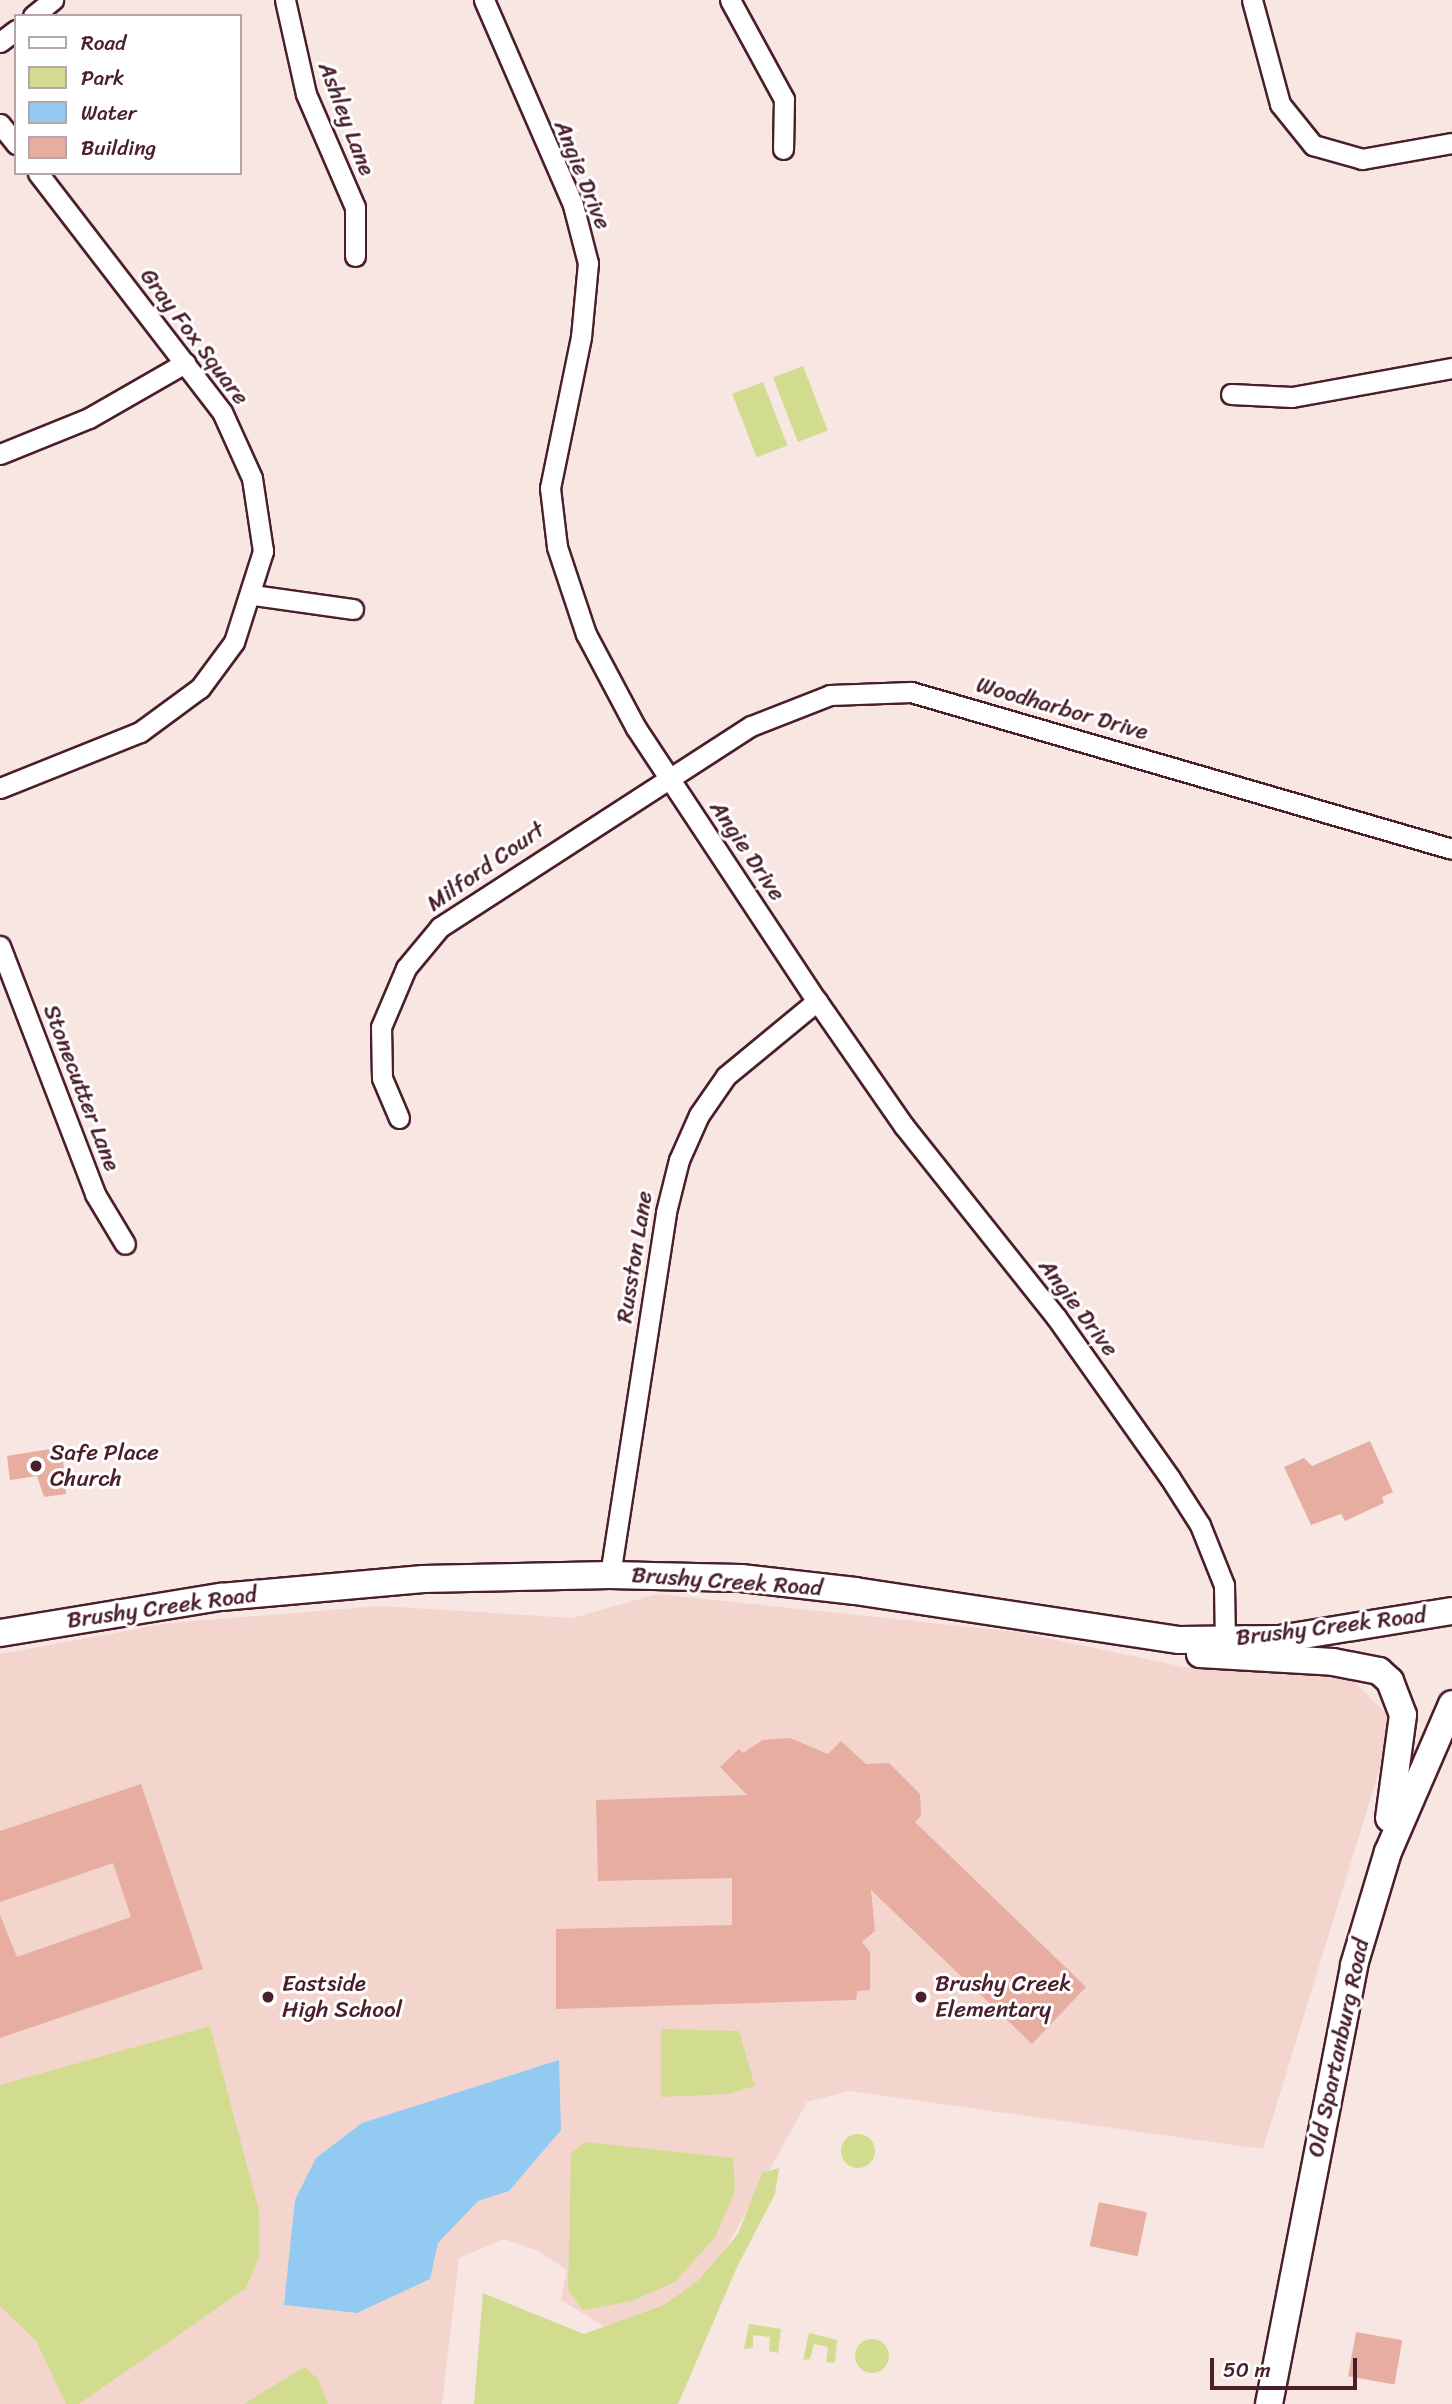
<!DOCTYPE html>
<style>
body{margin:0}
#map{position:relative;width:1452px;height:2404px;overflow:hidden;background:#f8e6e2;font-family:Sriracha,sans-serif}
div>[style]{position:absolute}
.built>*{inset:0;background:#f3d5ce}
.green>*{inset:0;background:#d1dc8f;transform-origin:0 0}
.round{border-radius:50%}
.water>*{inset:0;background:#93caf2}
.building>*{inset:0;background:#e6ada0;transform-origin:0 0}
.roads{filter:drop-shadow(2px 0 #4a1f2b) drop-shadow(-2px 0 #4a1f2b) drop-shadow(0 2px #4a1f2b) drop-shadow(0 -2px #4a1f2b)}
.street>*{height:19px;margin:-9.5px;padding:0 9.5px;transform-origin:9.5px;border-radius:9.5px;background:#fff}
.secondary>*{height:26px;margin:-13px;padding:0 13px;transform-origin:13px;border-radius:13px;background:#fff}
.dots>*{width:19px;height:19px;translate:-50% -50%;box-sizing:border-box;border:4px solid #fff;border-radius:50%}
span{translate:-50% -50%;white-space:nowrap;text-align:center;line-height:1.15;-webkit-text-stroke:6px #fff;paint-order:stroke}
.street-label{font-size:23px;color:#4a1f2b}
.poi-label{font-size:23px;color:#4a1f2b}
.left{translate:0 -50%;text-align:left}
.legend{position:absolute;left:14px;top:14px;width:228px;height:161px;box-sizing:border-box;background:#fff;border:2px solid #b7a5aa;margin:0;padding:9px 12px;list-style:none;font-size:21px;color:#4a1f2b}
.legend li{display:flex;align-items:center;gap:14px;height:35px}
.legend b{width:35px;border:2px solid #b7a5aa}
.scale{position:absolute;left:1210px;top:2358px;width:147px;height:32px;box-sizing:border-box;border:4px solid #4a1f2b;border-top:0;padding-left:9px;font-size:21px;line-height:24px;white-space:nowrap;color:#4a1f2b;-webkit-text-stroke:5px #fff;paint-order:stroke}
</style>
<div id="map">
<div class="built">
<i style="clip-path:polygon(657px 1594px,1018px 1632px,1184px 1667px,1343px 1670px,1394px 1722px,1263px 2149px,849px 2091px,807px 2102px,705px 2286px,613px 2332px,561px 2300px,567px 2270px,536px 2250px,503px 2239px,459px 2258px,442px 2404px,0 2404px,0 1654px,170px 1623px,380px 1606px,573px 1618px)"></i>
</div>
<div class="green">
<i style="left:803px;top:366px;width:69px;height:32px;rotate:69deg"></i>
<i style="left:763px;top:382px;width:68px;height:33px;rotate:69deg"></i>
<i style="clip-path:polygon(210px 2026px,259px 2211px,259px 2257px,246px 2288px,79px 2404px,66px 2404px,36px 2341px,0 2306px,0 2085px)"></i>
<i style="clip-path:polygon(661px 2029px,739px 2031px,755px 2086px,728px 2094px,661px 2097px)"></i>
<i class="round" style="left:841px;top:2134px;width:34px;height:34px"></i>
<i style="clip-path:polygon(586px 2142px,733px 2158px,735px 2191px,715px 2237px,675px 2282px,632px 2301px,583px 2310px,568px 2290px,571px 2153px)"></i>
<i style="clip-path:polygon(779px 2168px,775px 2194px,737px 2267px,678px 2404px,474px 2404px,483px 2293px,584px 2334px,664px 2305px,699px 2280px,738px 2234px,762px 2173px)"></i>
<i style="clip-path:polygon(749px 2324px,781px 2329px,778px 2353px,769px 2351px,770px 2337px,753px 2335px,753px 2348px,744px 2349px)"></i>
<i style="clip-path:polygon(809px 2333px,837px 2340px,835px 2363px,826px 2362px,828px 2347px,814px 2344px,810px 2359px,803px 2360px)"></i>
<i class="round" style="left:855px;top:2339px;width:34px;height:34px"></i>
<i style="clip-path:polygon(304px 2367px,317px 2378px,328px 2404px,244px 2404px)"></i>
</div>
<div class="water">
<i style="clip-path:polygon(559px 2060px,561px 2130px,509px 2191px,478px 2201px,438px 2243px,430px 2279px,357px 2313px,284px 2305px,295px 2200px,316px 2158px,362px 2123px)"></i>
</div>
<div class="building">
<i style="clip-path:polygon(1370px 1441px,1393px 1492px,1382px 1497px,1384px 1503px,1345px 1521px,1341px 1514px,1311px 1525px,1284px 1467px,1304px 1458px,1312px 1466px)"></i>
<i style="clip-path:polygon(62px 1447px,66px 1494px,44px 1497px,37px 1476px,10px 1480px,7px 1456px)"></i>
<i style="clip-path:polygon(790px 1738px,828px 1754px,841px 1741px,866px 1764px,889px 1763px,920px 1794px,921px 1816px,915px 1822px,1086px 1987px,1032px 2044px,871px 1890px,875px 1931px,862px 1942px,870px 1952px,870px 1990px,857px 1991px,856px 2000px,556px 2009px,556px 1929px,732px 1925px,732px 1878px,598px 1881px,596px 1800px,747px 1795px,720px 1767px,739px 1749px,743px 1753px,763px 1740px)"></i>
<i style="clip-path:polygon(141px 1784px,203px 1969px,0 2038px,0 1915px,17px 1957px,131px 1917px,113px 1863px,0 1902px,0 1831px)"></i>
<i style="left:1099px;top:2202px;width:49px;height:45px;rotate:12deg"></i>
<i style="left:1356px;top:2332px;width:47px;height:45px;rotate:10deg"></i>
</div>
<div class="roads">
<div class="street">
<i style="left:285px;top:0;width:96px;rotate:77.4deg"></i>
<i style="left:306px;top:94px;width:123px;rotate:66.6deg"></i>
<i style="left:355px;top:207px;width:49px;rotate:90deg"></i>
<i style="left:484px;top:0;width:223px;rotate:66.5deg"></i>
<i style="left:573px;top:205px;width:60px;rotate:75.5deg"></i>
<i style="left:588px;top:263px;width:74px;rotate:95.4deg"></i>
<i style="left:581px;top:337px;width:154px;rotate:101.6deg"></i>
<i style="left:550px;top:488px;width:59px;rotate:83.2deg"></i>
<i style="left:557px;top:547px;width:92px;rotate:71.6deg"></i>
<i style="left:586px;top:634px;width:106px;rotate:62deg"></i>
<i style="left:636px;top:728px;width:328px;rotate:56.5deg"></i>
<i style="left:817px;top:1001px;width:152px;rotate:55.2deg"></i>
<i style="left:904px;top:1126px;width:244px;rotate:51.5deg"></i>
<i style="left:1056px;top:1317px;width:197px;rotate:54.7deg"></i>
<i style="left:1170px;top:1478px;width:56px;rotate:57.4deg"></i>
<i style="left:1200px;top:1525px;width:65px;rotate:68.2deg"></i>
<i style="left:1224px;top:1585px;width:56px;rotate:89deg"></i>
<i style="left:730px;top:0;width:113px;rotate:61.4deg"></i>
<i style="left:784px;top:99px;width:50px;rotate:91.1deg"></i>
<i style="left:1252px;top:0;width:108px;rotate:74.9deg"></i>
<i style="left:1280px;top:104px;width:53px;rotate:51.2deg"></i>
<i style="left:1313px;top:145px;width:51px;rotate:15.9deg"></i>
<i style="left:1362px;top:159px;width:91px;rotate:-10.1deg"></i>
<i style="left:33px;top:16px;width:26px;rotate:-39deg"></i>
<i style="left:0;top:42px;width:20px;rotate:-37deg"></i>
<i style="left:0;top:124px;width:26px;rotate:51deg"></i>
<i style="left:1231px;top:394px;width:61px;rotate:2.8deg"></i>
<i style="left:1292px;top:397px;width:163px;rotate:-10.3deg"></i>
<i style="left:0;top:454px;width:96px;rotate:-22deg"></i>
<i style="left:89px;top:418px;width:111px;rotate:-29.8deg"></i>
<i style="left:253px;top:595px;width:101px;rotate:8deg"></i>
<i style="left:0;top:788px;width:151px;rotate:-21.8deg"></i>
<i style="left:140px;top:732px;width:74px;rotate:-36.3deg"></i>
<i style="left:200px;top:688px;width:57px;rotate:-53.5deg"></i>
<i style="left:234px;top:642px;width:96px;rotate:-72.3deg"></i>
<i style="left:263px;top:551px;width:74px;rotate:-98.6deg"></i>
<i style="left:252px;top:478px;width:72px;rotate:-114.4deg"></i>
<i style="left:222px;top:412px;width:302px;rotate:-127.6deg"></i>
<i style="left:0;top:946px;width:266px;rotate:69deg"></i>
<i style="left:95px;top:1194px;width:58px;rotate:59deg"></i>
<i style="left:399px;top:1118px;width:43px;rotate:-113deg"></i>
<i style="left:382px;top:1078px;width:51px;rotate:-91.1deg"></i>
<i style="left:381px;top:1027px;width:64px;rotate:-67deg"></i>
<i style="left:406px;top:968px;width:53px;rotate:-50.3deg"></i>
<i style="left:440px;top:927px;width:370px;rotate:-32.9deg"></i>
<i style="left:751px;top:726px;width:85px;rotate:-21.4deg"></i>
<i style="left:830px;top:695px;width:81px;rotate:-2.1deg"></i>
<i style="left:911px;top:692px;width:563px;rotate:16.18deg"></i>
<i style="left:610px;top:1575px;width:367px;rotate:-81.2deg"></i>
<i style="left:666px;top:1212px;width:54px;rotate:-76deg"></i>
<i style="left:679px;top:1160px;width:49px;rotate:-66deg"></i>
<i style="left:699px;top:1115px;width:47px;rotate:-55.3deg"></i>
<i style="left:726px;top:1076px;width:118px;rotate:-39.5deg"></i>
</div>
<div class="secondary">
<i style="left:0;top:1633px;width:224px;rotate:-9.3deg"></i>
<i style="left:221px;top:1597px;width:203px;rotate:-5.1deg"></i>
<i style="left:423px;top:1579px;width:187px;rotate:-1.2deg"></i>
<i style="left:610px;top:1575px;width:131px;rotate:1.3deg"></i>
<i style="left:741px;top:1578px;width:115px;rotate:6.5deg"></i>
<i style="left:855px;top:1591px;width:328px;rotate:8.6deg"></i>
<i style="left:1179px;top:1640px;width:100px;rotate:-0.6deg"></i>
<i style="left:1279px;top:1639px;width:175px;rotate:-9.2deg"></i>
<i style="left:1200px;top:1654px;width:133px;rotate:3.4deg"></i>
<i style="left:1333px;top:1662px;width:47px;rotate:11.1deg"></i>
<i style="left:1379px;top:1671px;width:15px;rotate:42deg"></i>
<i style="left:1390px;top:1681px;width:36px;rotate:69deg"></i>
<i style="left:1403px;top:1715px;width:104px;rotate:97.7deg"></i>
<i style="left:1269px;top:2404px;width:447px;rotate:-79deg"></i>
<i style="left:1354px;top:1965px;width:118px;rotate:-73.3deg"></i>
<i style="left:1388px;top:1852px;width:161px;rotate:-66.6deg"></i>
</div>
</div>
<div class="dots">
<i style="left:36px;top:1466px;background:#4a1f2b"></i>
<i style="left:268px;top:1997px;background:#4a1f2b"></i>
<i style="left:921px;top:1997px;background:#4a1f2b"></i>
</div>
<div class="street-label">
<span style="left:346px;top:119px;rotate:69deg">Ashley Lane</span>
<span style="left:582px;top:175px;rotate:68deg">Angie Drive</span>
<span style="left:194px;top:337px;rotate:53deg">Gray Fox Square</span>
<span style="left:1062px;top:709px;rotate:16deg">Woodharbor Drive</span>
<span style="left:747px;top:851px;rotate:56deg">Angie Drive</span>
<span style="left:486px;top:867px;rotate:-35deg">Milford Court</span>
<span style="left:81px;top:1088px;rotate:69deg">Stonecutter Lane</span>
<span style="left:635px;top:1257px;rotate:-81deg">Russton Lane</span>
<span style="left:1078px;top:1308px;rotate:53deg">Angie Drive</span>
<span style="left:727px;top:1582px;rotate:4deg">Brushy Creek Road</span>
<span style="left:162px;top:1608px;rotate:-8deg">Brushy Creek Road</span>
<span style="left:1331px;top:1627px;rotate:-7deg">Brushy Creek Road</span>
<span style="left:1339px;top:2048px;rotate:-78deg">Old Spartanburg Road</span>
</div>
<div class="poi-label">
<span class="left" style="left:50px;top:1466px">Safe Place<br>Church</span>
<span class="left" style="left:282px;top:1997px">Eastside<br>High School</span>
<span class="left" style="left:935px;top:1997px">Brushy Creek<br>Elementary</span>
</div>
<ul class="legend">
<li><b style="height:9px;background:#fff"></b>Road</li>
<li><b style="height:19px;background:#d1dc8f"></b>Park</li>
<li><b style="height:19px;background:#93caf2"></b>Water</li>
<li><b style="height:19px;background:#e6ada0"></b>Building</li>
</ul>
<div class="scale">50 m</div>
</div>
